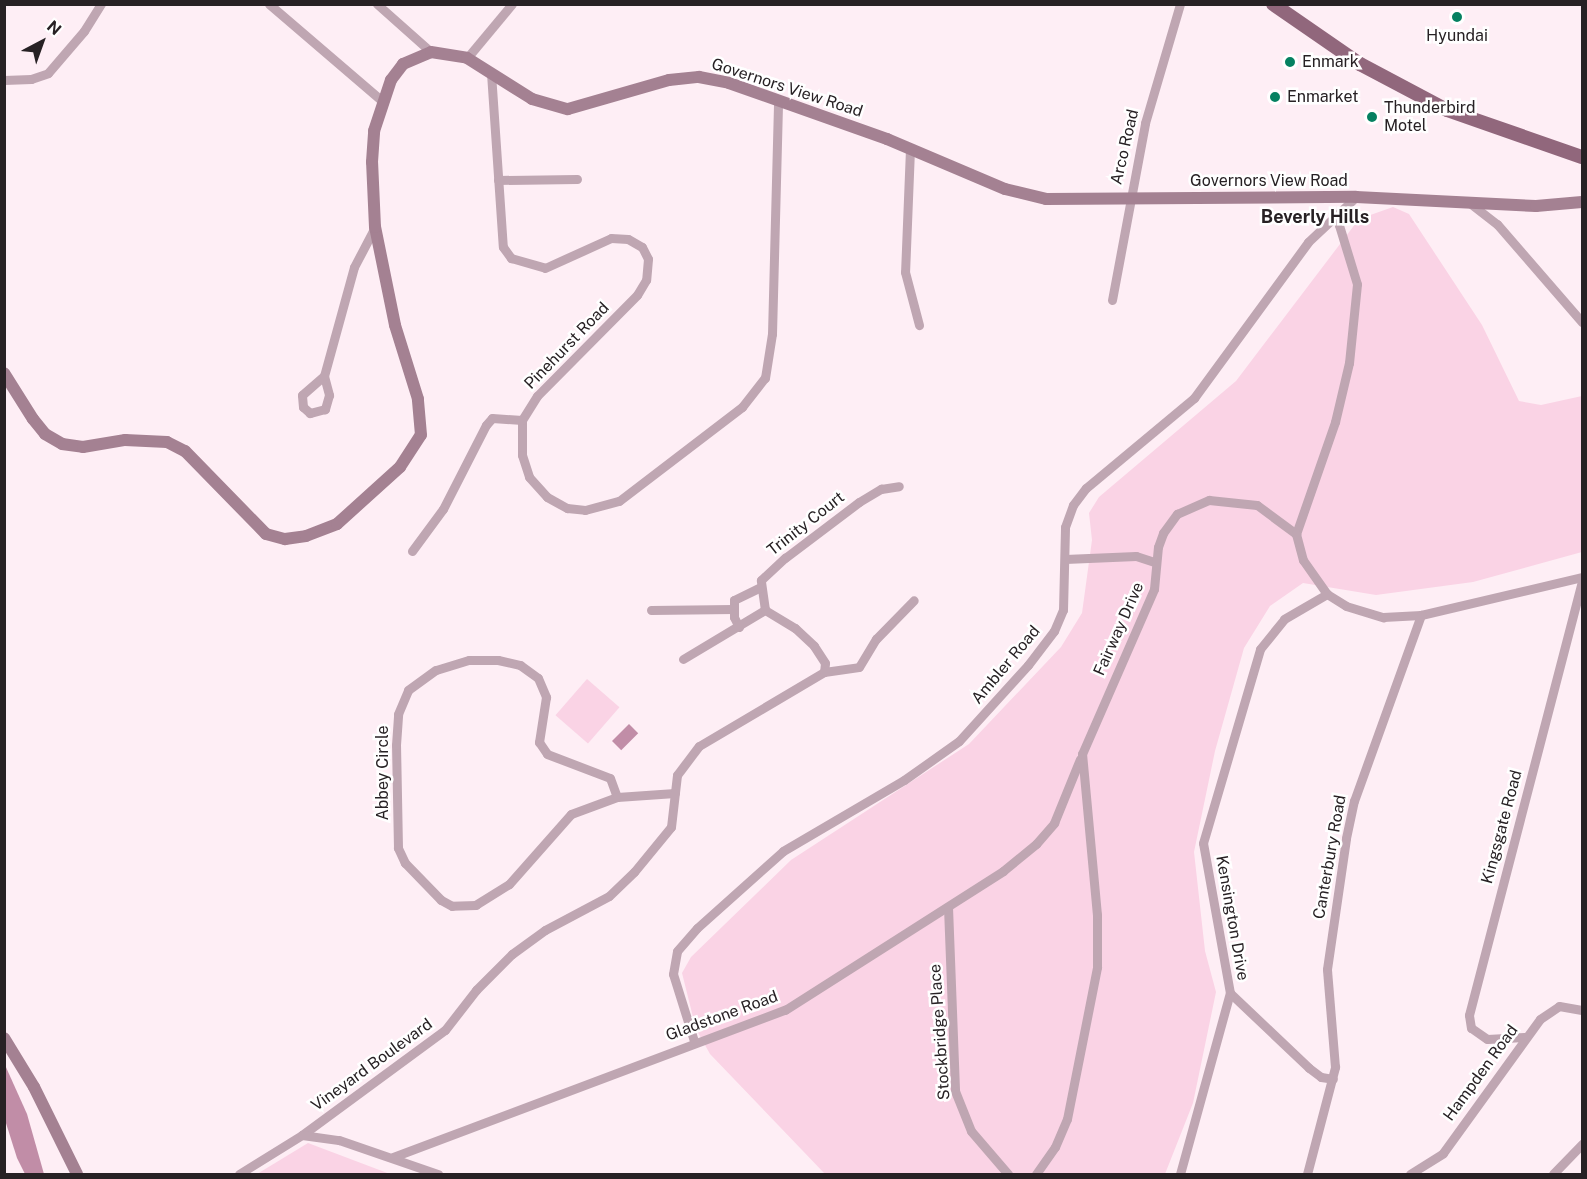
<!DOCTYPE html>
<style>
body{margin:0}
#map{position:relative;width:1587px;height:1179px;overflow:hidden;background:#feeef5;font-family:"Public Sans",sans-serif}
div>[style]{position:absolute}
.green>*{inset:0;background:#fad3e5;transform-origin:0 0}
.water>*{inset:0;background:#c18da7;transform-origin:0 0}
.street>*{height:9px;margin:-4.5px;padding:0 4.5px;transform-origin:4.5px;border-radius:4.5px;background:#bfa6b2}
.secondary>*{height:12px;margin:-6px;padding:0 6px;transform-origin:6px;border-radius:6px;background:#a48192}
.primary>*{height:14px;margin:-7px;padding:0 7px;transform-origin:7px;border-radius:7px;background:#91677c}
.dots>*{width:16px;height:16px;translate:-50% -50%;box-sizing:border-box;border:3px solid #fff;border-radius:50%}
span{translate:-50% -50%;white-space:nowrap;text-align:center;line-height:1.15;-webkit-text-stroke:5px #fff;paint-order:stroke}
.poi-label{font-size:16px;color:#272124}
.left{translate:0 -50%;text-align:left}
.street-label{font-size:16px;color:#272124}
.neighbourhood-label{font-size:18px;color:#272124;font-weight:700}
.frame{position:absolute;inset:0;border:6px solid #272124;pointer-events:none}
.north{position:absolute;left:12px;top:12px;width:60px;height:60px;-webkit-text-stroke:4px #fff;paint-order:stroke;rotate:41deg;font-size:16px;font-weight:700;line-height:24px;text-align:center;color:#272124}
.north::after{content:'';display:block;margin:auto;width:21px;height:27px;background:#272124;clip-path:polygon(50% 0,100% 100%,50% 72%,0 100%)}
</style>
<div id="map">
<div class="green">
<i style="clip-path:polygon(1393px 207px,1409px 214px,1482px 325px,1519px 401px,1541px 405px,1582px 396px,1582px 552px,1473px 582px,1376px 595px,1303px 583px,1270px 606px,1244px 648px,1215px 751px,1194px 852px,1205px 951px,1216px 992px,1193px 1103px,1165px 1174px,825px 1174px,710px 1054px,696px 1029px,682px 973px,691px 957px,791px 860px,969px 744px,1061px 647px,1082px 613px,1092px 540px,1089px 513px,1099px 497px,1236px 381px,1359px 219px)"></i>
<i style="left:587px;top:679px;width:43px;height:48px;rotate:41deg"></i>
<i style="clip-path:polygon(308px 1143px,390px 1174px,257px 1174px)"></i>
</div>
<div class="water">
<i style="left:629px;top:724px;width:13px;height:24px;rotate:45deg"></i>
<i style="clip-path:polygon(5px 1065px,27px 1114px,44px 1174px,25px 1174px,17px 1158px,5px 1120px)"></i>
</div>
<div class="street">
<i style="left:269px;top:4px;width:149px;rotate:40.6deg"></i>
<i style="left:377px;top:4px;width:72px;rotate:41.6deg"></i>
<i style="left:467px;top:58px;width:70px;rotate:-50.2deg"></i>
<i style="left:491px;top:73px;width:174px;rotate:86.1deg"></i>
<i style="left:503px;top:247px;width:14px;rotate:54deg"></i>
<i style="left:511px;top:258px;width:35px;rotate:16deg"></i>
<i style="left:545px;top:268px;width:72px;rotate:-24.4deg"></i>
<i style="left:611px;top:238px;width:17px;rotate:3deg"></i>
<i style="left:628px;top:239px;width:16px;rotate:30deg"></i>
<i style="left:642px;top:247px;width:13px;rotate:63deg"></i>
<i style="left:648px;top:259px;width:21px;rotate:95deg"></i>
<i style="left:646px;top:280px;width:17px;rotate:121deg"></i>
<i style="left:637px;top:295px;width:142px;rotate:134.7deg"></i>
<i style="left:537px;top:396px;width:28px;rotate:122deg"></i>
<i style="left:522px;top:420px;width:35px;rotate:90deg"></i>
<i style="left:522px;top:455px;width:23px;rotate:72deg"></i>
<i style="left:529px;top:477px;width:27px;rotate:48deg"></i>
<i style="left:547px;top:497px;width:23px;rotate:29deg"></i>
<i style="left:567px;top:508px;width:18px;rotate:6deg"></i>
<i style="left:585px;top:510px;width:35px;rotate:-15deg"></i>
<i style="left:619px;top:501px;width:155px;rotate:-37.4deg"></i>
<i style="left:742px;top:407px;width:37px;rotate:-52deg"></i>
<i style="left:765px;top:378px;width:45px;rotate:-81deg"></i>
<i style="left:772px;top:334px;width:235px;rotate:-88.5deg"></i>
<i style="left:4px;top:80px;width:27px;rotate:-2deg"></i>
<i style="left:31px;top:79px;width:18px;rotate:-19deg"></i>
<i style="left:48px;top:73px;width:55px;rotate:-49.4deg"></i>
<i style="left:84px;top:31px;width:32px;rotate:-58deg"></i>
<i style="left:910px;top:149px;width:123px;rotate:92.3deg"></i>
<i style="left:905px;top:272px;width:55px;rotate:75.2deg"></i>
<i style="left:498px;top:180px;width:79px;rotate:-0.7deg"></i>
<i style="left:1471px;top:204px;width:33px;rotate:38deg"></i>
<i style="left:1497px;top:224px;width:130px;rotate:49.1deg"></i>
<i style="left:1112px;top:300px;width:180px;rotate:-79.4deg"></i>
<i style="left:1145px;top:123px;width:124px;rotate:-73.6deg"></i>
<i style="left:324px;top:376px;width:20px;rotate:75deg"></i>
<i style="left:329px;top:395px;width:15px;rotate:106deg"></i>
<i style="left:325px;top:409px;width:16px;rotate:165deg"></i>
<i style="left:310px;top:413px;width:9px;rotate:-139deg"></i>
<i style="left:303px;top:407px;width:12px;rotate:-95deg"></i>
<i style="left:302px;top:395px;width:29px;rotate:-41deg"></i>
<i style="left:324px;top:376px;width:113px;rotate:-74.6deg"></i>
<i style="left:354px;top:267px;width:45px;rotate:-62.3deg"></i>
<i style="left:1296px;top:534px;width:119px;rotate:-70.8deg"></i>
<i style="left:1335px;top:422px;width:61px;rotate:-76.7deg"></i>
<i style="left:1349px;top:363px;width:79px;rotate:-84.2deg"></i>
<i style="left:1357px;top:284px;width:62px;rotate:-107deg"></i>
<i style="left:1339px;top:225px;width:12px;rotate:-85deg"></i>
<i style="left:412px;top:551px;width:52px;rotate:-53.6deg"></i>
<i style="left:443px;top:509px;width:94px;rotate:-62.9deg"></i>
<i style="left:486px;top:425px;width:9px;rotate:-49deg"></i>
<i style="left:492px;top:418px;width:30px;rotate:4deg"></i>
<i style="left:1065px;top:559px;width:71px;rotate:-2.4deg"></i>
<i style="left:1136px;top:556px;width:20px;rotate:18deg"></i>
<i style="left:651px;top:610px;width:82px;rotate:-0.7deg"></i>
<i style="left:765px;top:610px;width:30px;rotate:-98deg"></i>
<i style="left:761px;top:580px;width:33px;rotate:-43deg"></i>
<i style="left:785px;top:558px;width:93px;rotate:-37.1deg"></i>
<i style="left:859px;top:502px;width:26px;rotate:-31deg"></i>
<i style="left:881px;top:489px;width:18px;rotate:-9deg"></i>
<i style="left:739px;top:627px;width:11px;rotate:-117deg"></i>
<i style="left:734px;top:617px;width:17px;rotate:-90deg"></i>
<i style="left:734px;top:600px;width:30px;rotate:-26deg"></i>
<i style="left:683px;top:659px;width:96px;rotate:-30.9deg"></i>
<i style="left:765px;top:610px;width:35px;rotate:31deg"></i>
<i style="left:795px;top:628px;width:26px;rotate:43deg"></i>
<i style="left:814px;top:646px;width:20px;rotate:57deg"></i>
<i style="left:825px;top:663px;width:9px;rotate:96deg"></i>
<i style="left:469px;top:660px;width:29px"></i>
<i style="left:498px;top:660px;width:23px;rotate:13deg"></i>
<i style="left:520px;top:665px;width:22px;rotate:36deg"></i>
<i style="left:538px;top:678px;width:21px;rotate:67deg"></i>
<i style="left:546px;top:697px;width:46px;rotate:98.8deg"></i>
<i style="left:539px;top:742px;width:14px;rotate:56deg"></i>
<i style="left:547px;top:754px;width:67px;rotate:20.9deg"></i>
<i style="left:610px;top:778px;width:20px;rotate:70deg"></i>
<i style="left:617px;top:797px;width:49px;rotate:159.7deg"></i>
<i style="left:571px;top:814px;width:94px;rotate:131.5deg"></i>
<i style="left:509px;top:884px;width:39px;rotate:148deg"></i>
<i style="left:476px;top:905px;width:24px;rotate:178deg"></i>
<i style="left:452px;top:906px;width:13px;rotate:-151deg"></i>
<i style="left:441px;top:900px;width:52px;rotate:-134.2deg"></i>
<i style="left:405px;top:863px;width:17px;rotate:-115deg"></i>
<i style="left:398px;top:848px;width:103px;rotate:-91.1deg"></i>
<i style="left:396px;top:745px;width:31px;rotate:-86deg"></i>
<i style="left:398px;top:714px;width:26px;rotate:-67deg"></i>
<i style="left:408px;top:690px;width:34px;rotate:-36deg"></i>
<i style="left:436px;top:670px;width:34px;rotate:-17deg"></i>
<i style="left:617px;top:797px;width:58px;rotate:-3.9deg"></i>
<i style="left:948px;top:907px;width:184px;rotate:87.8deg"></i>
<i style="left:955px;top:1091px;width:43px;rotate:68.2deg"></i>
<i style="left:971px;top:1131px;width:57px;rotate:49.3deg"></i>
<i style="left:1230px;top:993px;width:109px;rotate:43.5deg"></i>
<i style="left:1309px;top:1068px;width:15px;rotate:37deg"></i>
<i style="left:1321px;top:1077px;width:12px;rotate:9deg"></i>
<i style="left:1524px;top:1037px;width:37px;rotate:177deg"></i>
<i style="left:1487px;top:1039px;width:19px;rotate:-145deg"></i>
<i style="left:1471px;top:1028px;width:13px;rotate:-99deg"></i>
<i style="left:1469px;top:1015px;width:449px;rotate:-75.4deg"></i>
<i style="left:694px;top:1041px;width:70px;rotate:-107.4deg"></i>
<i style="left:673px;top:974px;width:23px;rotate:-80deg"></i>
<i style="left:677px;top:951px;width:30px;rotate:-49deg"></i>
<i style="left:697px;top:928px;width:115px;rotate:-41.8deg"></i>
<i style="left:783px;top:851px;width:140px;rotate:-30.4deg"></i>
<i style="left:904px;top:780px;width:67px;rotate:-35.3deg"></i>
<i style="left:959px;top:741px;width:103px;rotate:-47.8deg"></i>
<i style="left:1028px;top:665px;width:43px;rotate:-52.6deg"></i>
<i style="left:1054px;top:631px;width:23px;rotate:-67deg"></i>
<i style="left:1063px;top:610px;width:83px;rotate:-88.6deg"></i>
<i style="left:1065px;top:527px;width:23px;rotate:-70deg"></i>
<i style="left:1073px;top:505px;width:21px;rotate:-53deg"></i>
<i style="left:1086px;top:488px;width:141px;rotate:-39.8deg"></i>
<i style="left:1194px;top:398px;width:193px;rotate:-53.8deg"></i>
<i style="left:1308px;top:242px;width:66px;rotate:-43.2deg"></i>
<i style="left:302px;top:1135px;width:177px;rotate:-36.3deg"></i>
<i style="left:445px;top:1030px;width:51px;rotate:-52.2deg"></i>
<i style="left:476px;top:990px;width:51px;rotate:-45deg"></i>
<i style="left:512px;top:954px;width:41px;rotate:-36deg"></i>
<i style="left:545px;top:930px;width:72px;rotate:-28deg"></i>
<i style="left:609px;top:896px;width:35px;rotate:-44deg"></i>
<i style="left:634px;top:872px;width:58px;rotate:-50.6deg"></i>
<i style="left:671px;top:827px;width:52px;rotate:-83.4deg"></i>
<i style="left:677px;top:775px;width:36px;rotate:-53deg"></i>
<i style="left:699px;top:746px;width:145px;rotate:-30.6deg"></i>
<i style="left:824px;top:672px;width:35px;rotate:-8deg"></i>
<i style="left:859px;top:667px;width:33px;rotate:-59deg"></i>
<i style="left:876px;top:639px;width:54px;rotate:-45.7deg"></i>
<i style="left:393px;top:1157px;width:419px;rotate:-20.6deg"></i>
<i style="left:785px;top:1010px;width:259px;rotate:-32.5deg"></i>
<i style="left:1003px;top:871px;width:43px;rotate:-39.3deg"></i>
<i style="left:1036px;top:844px;width:28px;rotate:-49deg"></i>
<i style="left:1054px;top:823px;width:69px;rotate:-67.9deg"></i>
<i style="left:239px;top:1174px;width:74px;rotate:-31.8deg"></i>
<i style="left:302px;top:1135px;width:37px;rotate:8deg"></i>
<i style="left:339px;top:1140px;width:105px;rotate:19deg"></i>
<i style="left:1036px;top:1174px;width:33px;rotate:-55deg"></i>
<i style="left:1055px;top:1147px;width:30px;rotate:-67deg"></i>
<i style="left:1067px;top:1119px;width:155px;rotate:-78.8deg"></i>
<i style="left:1097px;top:967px;width:52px;rotate:-90deg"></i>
<i style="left:1097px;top:915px;width:162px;rotate:-95.3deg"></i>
<i style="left:1082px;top:754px;width:180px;rotate:-66.4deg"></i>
<i style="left:1154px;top:589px;width:42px;rotate:-84.6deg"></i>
<i style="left:1158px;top:547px;width:15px;rotate:-70deg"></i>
<i style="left:1163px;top:533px;width:24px;rotate:-54deg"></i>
<i style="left:1177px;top:514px;width:35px;rotate:-24deg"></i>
<i style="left:1209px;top:500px;width:48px;rotate:5.9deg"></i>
<i style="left:1257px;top:505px;width:49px;rotate:36.6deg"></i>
<i style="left:1296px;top:534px;width:27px;rotate:75deg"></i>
<i style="left:1303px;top:560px;width:42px;rotate:54.8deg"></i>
<i style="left:1327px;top:594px;width:22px;rotate:32deg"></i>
<i style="left:1346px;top:606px;width:39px;rotate:17deg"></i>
<i style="left:1383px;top:617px;width:38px;rotate:-3deg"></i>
<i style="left:1421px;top:615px;width:165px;rotate:-13.3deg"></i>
<i style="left:1180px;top:1174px;width:188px;rotate:-74.6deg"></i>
<i style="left:1230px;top:993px;width:152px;rotate:-100.2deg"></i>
<i style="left:1203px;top:843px;width:202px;rotate:-73.6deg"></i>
<i style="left:1260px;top:649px;width:38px;rotate:-51deg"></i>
<i style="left:1284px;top:619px;width:50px;rotate:-30.2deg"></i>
<i style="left:1307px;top:1174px;width:111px;rotate:-75.3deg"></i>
<i style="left:1335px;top:1067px;width:98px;rotate:-94.7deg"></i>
<i style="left:1327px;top:969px;width:132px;rotate:-81.7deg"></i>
<i style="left:1346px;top:838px;width:38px;rotate:-78deg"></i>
<i style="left:1354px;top:801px;width:198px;rotate:-70.2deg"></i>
<i style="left:1410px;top:1174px;width:39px;rotate:-32deg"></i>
<i style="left:1443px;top:1153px;width:165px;rotate:-54.1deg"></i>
<i style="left:1540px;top:1019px;width:23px;rotate:-34deg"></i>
<i style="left:1559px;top:1006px;width:23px;rotate:10deg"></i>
<i style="left:1553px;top:1174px;width:42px;rotate:-46deg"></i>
</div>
<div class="secondary">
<i style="left:4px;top:373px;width:54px;rotate:57.8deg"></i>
<i style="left:33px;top:419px;width:19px;rotate:51deg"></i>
<i style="left:45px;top:434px;width:20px;rotate:30deg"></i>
<i style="left:62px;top:444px;width:21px;rotate:8deg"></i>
<i style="left:83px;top:447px;width:43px;rotate:-9.5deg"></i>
<i style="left:125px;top:440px;width:42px;rotate:2.7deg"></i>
<i style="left:167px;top:442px;width:20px;rotate:27deg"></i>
<i style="left:185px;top:451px;width:116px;rotate:45.7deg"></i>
<i style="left:266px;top:534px;width:20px;rotate:15deg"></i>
<i style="left:285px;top:539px;width:21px;rotate:-8deg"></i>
<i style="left:306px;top:536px;width:33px;rotate:-21deg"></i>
<i style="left:337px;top:524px;width:85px;rotate:-42.1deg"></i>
<i style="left:400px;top:467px;width:38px;rotate:-57deg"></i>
<i style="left:421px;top:435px;width:36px;rotate:-95deg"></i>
<i style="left:418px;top:399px;width:77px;rotate:-107.3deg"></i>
<i style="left:395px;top:325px;width:100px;rotate:-101.5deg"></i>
<i style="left:375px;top:227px;width:65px;rotate:-92.6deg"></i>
<i style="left:372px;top:162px;width:31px;rotate:-86deg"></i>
<i style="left:374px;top:131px;width:54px;rotate:-71.6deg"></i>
<i style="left:391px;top:80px;width:20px;rotate:-53deg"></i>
<i style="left:403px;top:64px;width:30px;rotate:-23deg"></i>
<i style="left:431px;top:52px;width:36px;rotate:9deg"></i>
<i style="left:467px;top:58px;width:77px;rotate:32.2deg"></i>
<i style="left:532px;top:99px;width:37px;rotate:16deg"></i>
<i style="left:568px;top:109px;width:105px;rotate:-16deg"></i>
<i style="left:669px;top:80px;width:30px;rotate:-6deg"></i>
<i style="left:699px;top:77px;width:31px;rotate:11deg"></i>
<i style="left:729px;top:83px;width:168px;rotate:19.5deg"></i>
<i style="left:887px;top:139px;width:128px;rotate:23deg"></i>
<i style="left:1005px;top:189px;width:42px;rotate:13.7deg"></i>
<i style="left:1046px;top:199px;width:310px;rotate:-0.4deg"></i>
<i style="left:1356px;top:197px;width:180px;rotate:2.9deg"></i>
<i style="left:1536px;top:206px;width:46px;rotate:-5deg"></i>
<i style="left:4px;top:1038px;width:57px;rotate:58.5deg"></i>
<i style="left:34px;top:1087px;width:97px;rotate:63.7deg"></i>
</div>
<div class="primary">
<i style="left:1273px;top:4px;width:106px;rotate:34.6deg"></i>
<i style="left:1360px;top:64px;width:98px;rotate:27.9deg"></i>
<i style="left:1447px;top:110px;width:143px;rotate:19.2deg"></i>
</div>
<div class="dots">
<i style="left:1457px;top:17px;background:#058161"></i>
<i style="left:1290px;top:62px;background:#058161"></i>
<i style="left:1275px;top:97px;background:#058161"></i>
<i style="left:1372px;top:117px;background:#058161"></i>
</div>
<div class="poi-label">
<span style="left:1457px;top:36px">Hyundai</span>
<span class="left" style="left:1302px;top:62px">Enmark</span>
<span class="left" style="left:1287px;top:97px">Enmarket</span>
<span class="left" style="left:1384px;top:117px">Thunderbird<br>Motel</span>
</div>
<div class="street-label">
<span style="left:787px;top:88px;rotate:18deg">Governors View Road</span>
<span style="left:1125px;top:147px;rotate:-77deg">Arco Road</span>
<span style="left:1269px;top:181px">Governors View Road</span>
<span style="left:567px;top:346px;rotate:-46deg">Pinehurst Road</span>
<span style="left:806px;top:524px;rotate:-38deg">Trinity Court</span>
<span style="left:1119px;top:629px;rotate:-66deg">Fairway Drive</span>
<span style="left:1006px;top:665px;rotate:-50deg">Ambler Road</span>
<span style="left:383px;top:773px;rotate:-90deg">Abbey Circle</span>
<span style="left:1502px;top:827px;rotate:-75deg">Kingsgate Road</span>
<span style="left:1330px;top:857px;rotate:-80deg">Canterbury Road</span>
<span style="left:1232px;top:918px;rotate:80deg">Kensington Drive</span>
<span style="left:722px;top:1016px;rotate:-20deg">Gladstone Road</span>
<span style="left:940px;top:1032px;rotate:-94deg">Stockbridge Place</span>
<span style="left:372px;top:1065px;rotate:-36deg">Vineyard Boulevard</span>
<span style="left:1481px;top:1073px;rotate:-54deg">Hampden Road</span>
</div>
<div class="neighbourhood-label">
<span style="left:1315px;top:217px">Beverly Hills</span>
</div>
<div class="frame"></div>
<div class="north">N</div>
</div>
